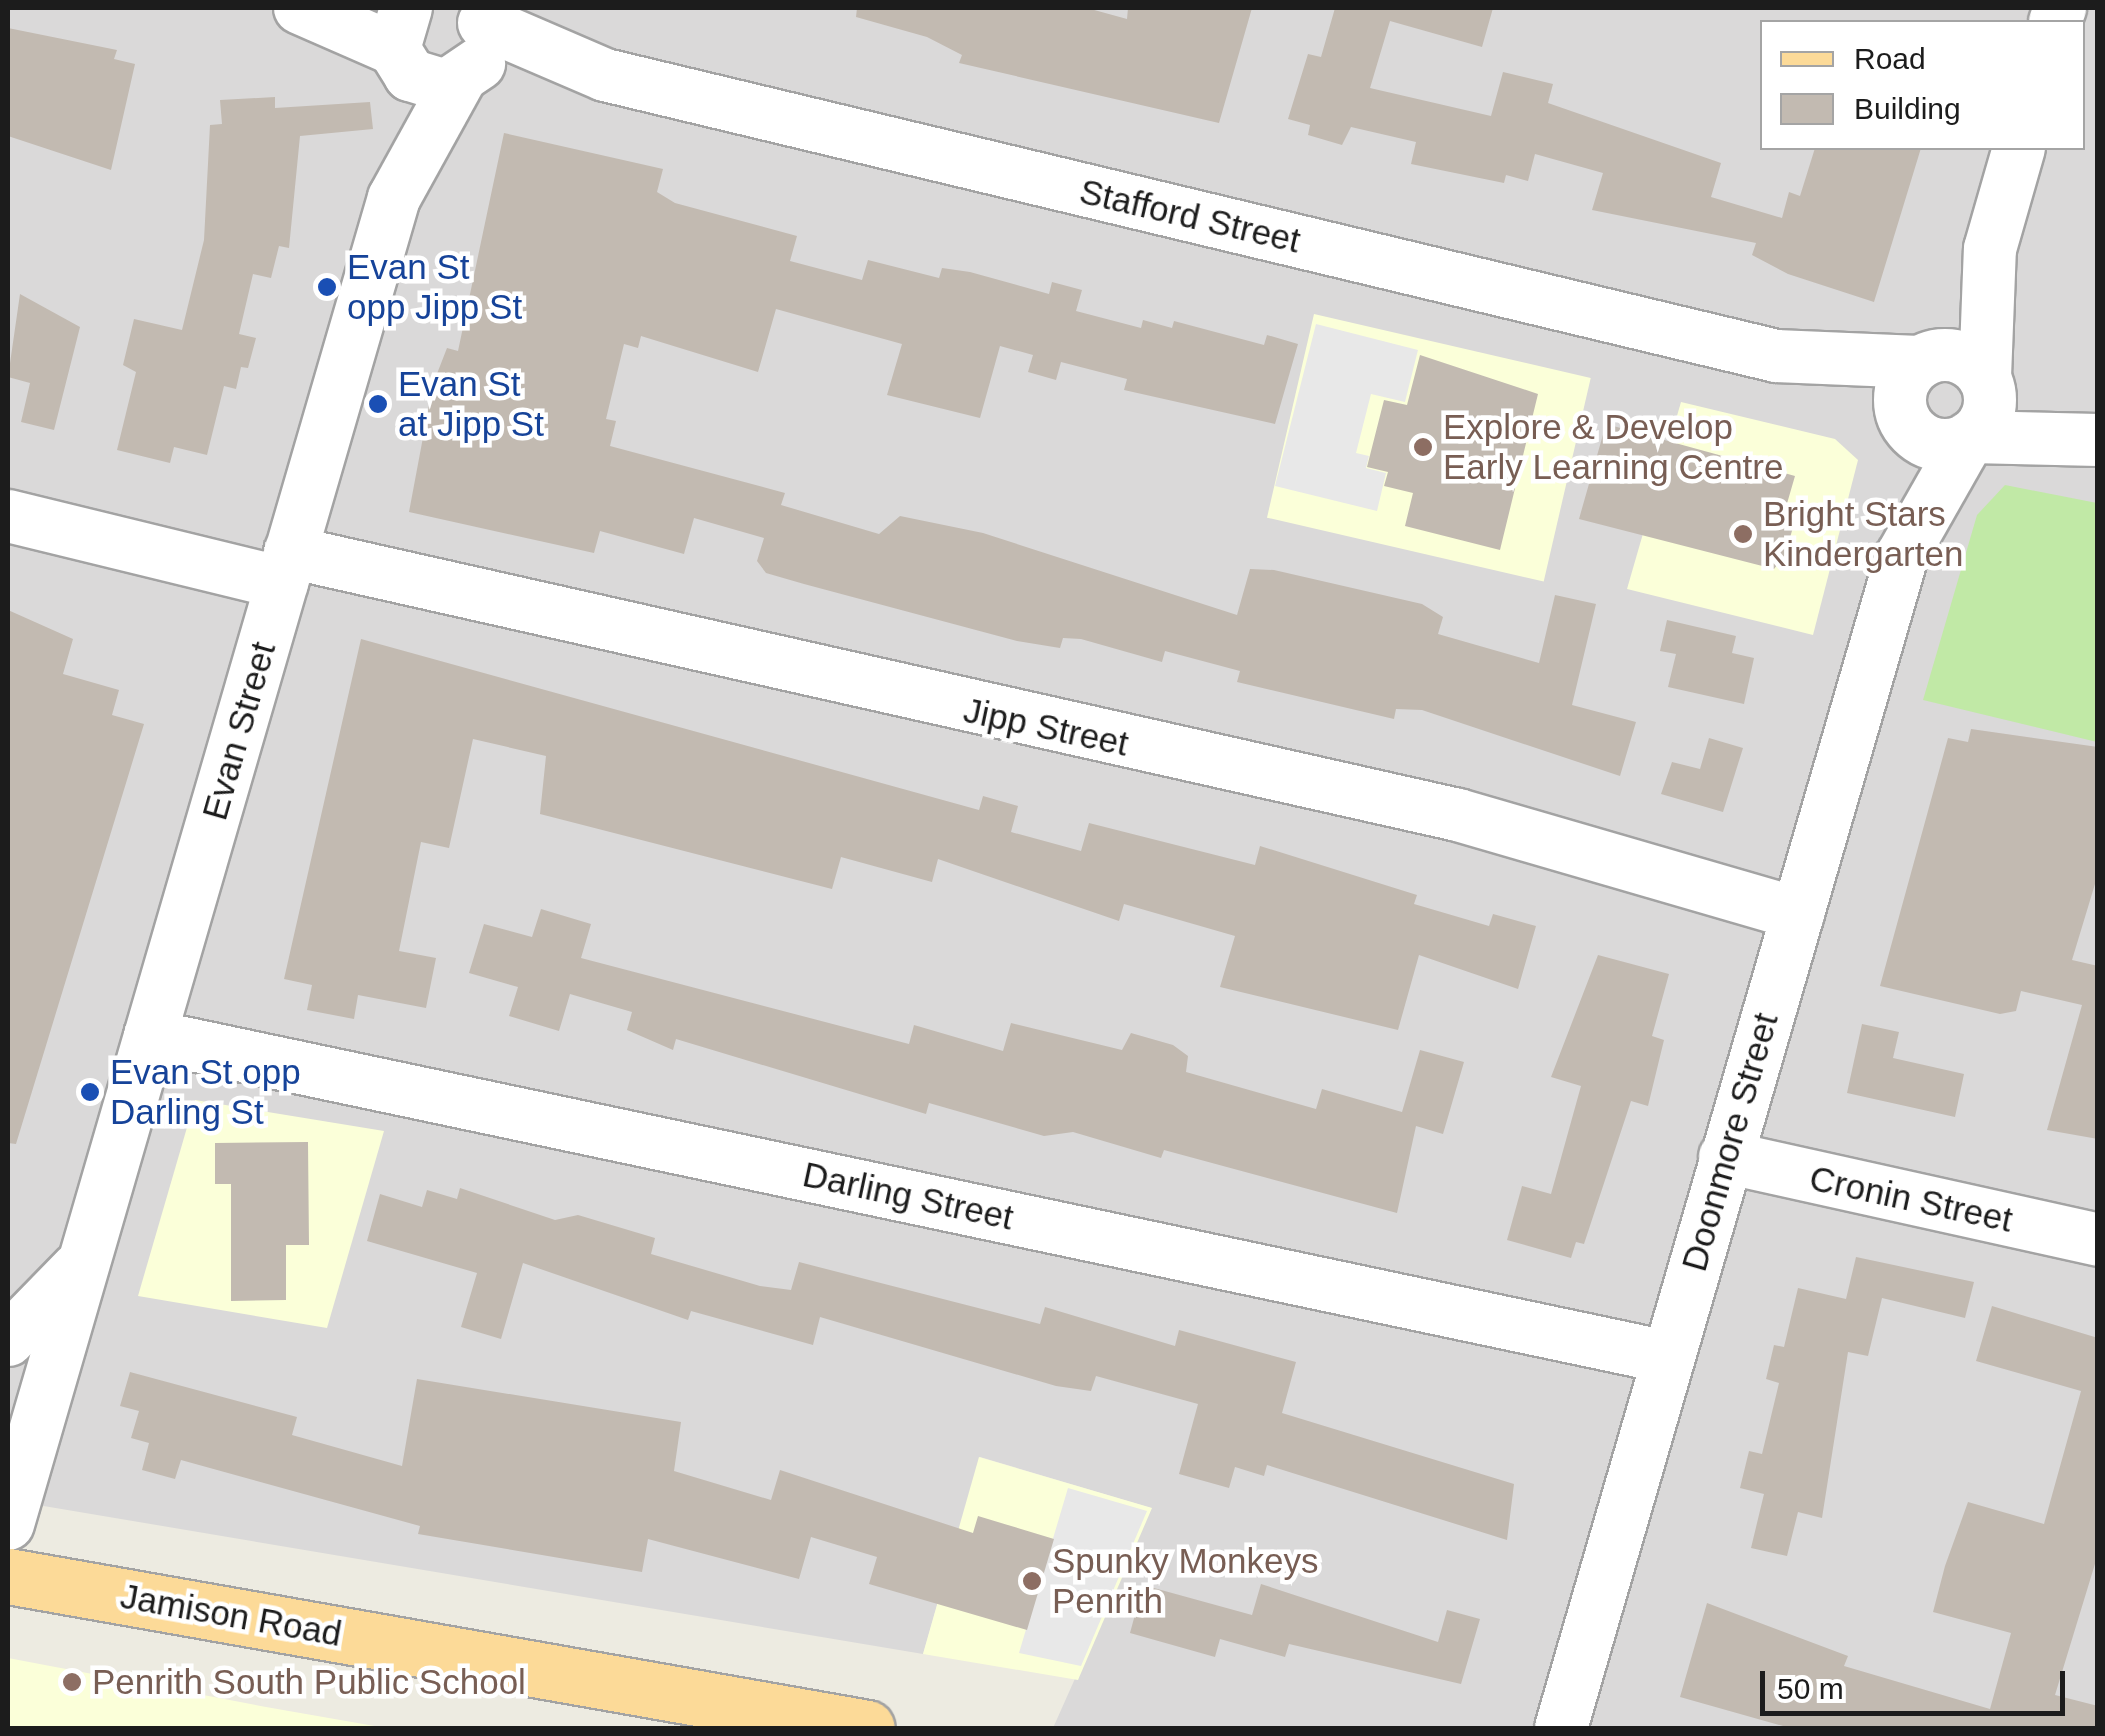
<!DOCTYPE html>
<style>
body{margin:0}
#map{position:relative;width:2105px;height:1736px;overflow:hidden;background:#edebe1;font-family:Helvetica,sans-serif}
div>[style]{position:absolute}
.residential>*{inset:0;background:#dad9d9}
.education>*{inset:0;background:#fbffd9;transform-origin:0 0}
.grass>*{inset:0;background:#c1e9a6}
.parking>*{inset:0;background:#e8e8e8}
.building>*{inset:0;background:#c2bab1}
.roads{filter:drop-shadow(2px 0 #a3a3a3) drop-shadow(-2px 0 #a3a3a3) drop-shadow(0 2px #a3a3a3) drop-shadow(0 -2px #a3a3a3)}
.minor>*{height:52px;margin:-26px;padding:0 26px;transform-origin:26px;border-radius:26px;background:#fff}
.minor>.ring{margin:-26px;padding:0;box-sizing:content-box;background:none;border:52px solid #fff;border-radius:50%}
.major>*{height:55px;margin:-27.5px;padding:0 27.5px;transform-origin:27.5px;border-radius:27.5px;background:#fcda98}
.dots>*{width:28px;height:28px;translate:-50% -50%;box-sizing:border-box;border:5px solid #fff;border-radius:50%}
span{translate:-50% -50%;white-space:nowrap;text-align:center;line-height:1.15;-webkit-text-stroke:9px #fff;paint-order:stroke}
.street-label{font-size:35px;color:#1c1c1c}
.transit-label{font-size:35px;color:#164399}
.left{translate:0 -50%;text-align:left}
.education-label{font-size:35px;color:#785e54}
.frame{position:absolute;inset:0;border:10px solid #1c1c1c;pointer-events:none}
.legend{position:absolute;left:1760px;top:20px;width:325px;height:130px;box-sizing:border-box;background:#fff;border:2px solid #a4a4a4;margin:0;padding:12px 18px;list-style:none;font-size:30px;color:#1c1c1c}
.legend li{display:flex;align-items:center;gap:20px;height:50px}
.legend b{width:50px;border:2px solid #a4a4a4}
.scale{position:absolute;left:1760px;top:1671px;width:305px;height:45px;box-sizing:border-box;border:5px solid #1c1c1c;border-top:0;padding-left:12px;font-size:30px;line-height:35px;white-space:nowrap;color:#1c1c1c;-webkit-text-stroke:8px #fff;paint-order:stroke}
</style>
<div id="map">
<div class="residential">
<i style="clip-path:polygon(evenodd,8px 8px,2097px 8px,2097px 1728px,1053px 1728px,1151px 1508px,980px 1457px,923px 1654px,8px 1500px,8px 8px,1762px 22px,2082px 22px,2082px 148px,1762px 148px,1762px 22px)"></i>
</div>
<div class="education">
<i style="left:1314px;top:314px;width:284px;height:209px;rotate:13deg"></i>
<i style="clip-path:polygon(1681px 402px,1835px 439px,1858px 460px,1813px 635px,1627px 589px)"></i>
<i style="clip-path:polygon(195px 1100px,384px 1131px,327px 1328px,138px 1296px)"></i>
<i style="clip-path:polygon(979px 1457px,1152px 1508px,1078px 1680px,923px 1654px)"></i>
<i style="clip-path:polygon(8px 1658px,266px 1707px,386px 1728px,8px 1728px)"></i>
</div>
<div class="grass">
<i style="clip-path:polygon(2005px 485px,2097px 503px,2097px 742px,1923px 700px,1977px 515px)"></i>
</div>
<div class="parking">
<i style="clip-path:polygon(1316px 324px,1418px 350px,1405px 402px,1371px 394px,1356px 453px,1369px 456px,1366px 468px,1386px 473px,1377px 511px,1275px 486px)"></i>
<i style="clip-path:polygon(1068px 1488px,1147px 1511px,1081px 1666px,1019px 1653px)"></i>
</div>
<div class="building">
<i style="clip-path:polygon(857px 8px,1087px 8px,1127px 19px,1128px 8px,1252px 8px,1219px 123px,959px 63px,962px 55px,927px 37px,856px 17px)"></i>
<i style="clip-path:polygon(1335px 8px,1493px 8px,1482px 47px,1390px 21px,1370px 88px,1491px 116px,1503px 72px,1553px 84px,1548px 103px,1721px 163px,1711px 197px,1782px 218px,1789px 192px,1800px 196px,1815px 148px,1921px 148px,1874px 302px,1788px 274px,1752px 255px,1756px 243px,1592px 210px,1603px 173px,1535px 154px,1528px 181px,1506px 175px,1504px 183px,1411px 164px,1416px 142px,1351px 127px,1342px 145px,1308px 135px,1310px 125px,1288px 119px,1308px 54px,1321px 57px)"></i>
<i style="clip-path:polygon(8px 28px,117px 50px,114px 59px,135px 64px,111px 170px,8px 136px)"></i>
<i style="clip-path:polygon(275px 97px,275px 108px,370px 102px,373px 129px,300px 136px,289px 248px,279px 246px,271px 278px,253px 274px,239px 334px,256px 338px,248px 368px,241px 367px,236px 389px,224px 386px,207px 455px,174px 447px,170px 463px,117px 450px,136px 372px,123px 365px,134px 319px,182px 330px,204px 240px,210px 125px,222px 124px,220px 100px)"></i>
<i style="clip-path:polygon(504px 133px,663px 169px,657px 192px,675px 203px,797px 236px,790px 261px,862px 280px,868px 260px,939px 278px,942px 268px,970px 272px,1049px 294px,1052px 282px,1082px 290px,1076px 311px,1141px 328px,1143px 320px,1172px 328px,1174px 321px,1264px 345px,1267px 335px,1298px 344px,1275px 424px,1124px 390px,1127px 379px,1061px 362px,1056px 380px,1028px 372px,1033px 355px,1000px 346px,980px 418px,887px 395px,902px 344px,776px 309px,758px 372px,641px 336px,638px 348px,624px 344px,606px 419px,616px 421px,610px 446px,785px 493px,781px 505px,879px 534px,900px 516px,983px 533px,1237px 615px,1250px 569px,1274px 570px,1422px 604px,1443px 617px,1438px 634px,1539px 663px,1555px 595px,1596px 604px,1572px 705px,1636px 722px,1620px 776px,1422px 710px,1396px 709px,1394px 719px,1237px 682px,1240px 671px,1165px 651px,1162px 662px,1081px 639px,1063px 638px,1060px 648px,1017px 641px,804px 584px,766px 573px,757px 561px,764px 538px,694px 518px,684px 554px,600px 531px,594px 553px,409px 512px,433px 384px,447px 348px,458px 351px)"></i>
<i style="clip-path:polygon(20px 294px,80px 327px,54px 430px,21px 422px,30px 383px,8px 377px)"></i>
<i style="clip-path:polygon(1420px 355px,1538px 394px,1500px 550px,1405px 526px,1413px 493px,1384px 486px,1388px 472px,1367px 467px,1384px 400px,1407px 405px)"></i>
<i style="clip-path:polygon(1606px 424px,1795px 476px,1786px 507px,1798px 510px,1785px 555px,1774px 569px,1579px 519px)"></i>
<i style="clip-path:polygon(8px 610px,73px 639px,63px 674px,119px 690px,112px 715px,144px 724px,16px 1144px,8px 1143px)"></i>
<i style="clip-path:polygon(1667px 620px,1736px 636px,1732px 653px,1754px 658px,1744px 704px,1668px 687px,1676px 654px,1660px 651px)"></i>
<i style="clip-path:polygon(361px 639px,979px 810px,983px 796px,1018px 806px,1011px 832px,1081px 851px,1089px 823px,1255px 865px,1260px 846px,1417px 895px,1414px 904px,1489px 926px,1493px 914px,1536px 926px,1518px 989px,1419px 955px,1398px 1030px,1220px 987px,1235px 936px,1124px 904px,1119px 921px,938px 859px,932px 882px,841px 857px,832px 889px,540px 814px,546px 756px,473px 739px,449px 848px,421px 842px,399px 951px,436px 958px,426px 1008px,358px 995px,354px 1019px,307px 1010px,312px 985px,284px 979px)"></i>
<i style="clip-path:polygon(1971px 729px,2098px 747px,2098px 874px,2072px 960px,2098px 966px,2098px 1139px,2047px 1130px,2082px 1005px,2021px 991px,2016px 1011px,2000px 1014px,1880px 986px,1948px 738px,1968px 742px)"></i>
<i style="clip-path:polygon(1709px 738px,1743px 748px,1723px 812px,1661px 794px,1672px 762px,1700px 769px)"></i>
<i style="clip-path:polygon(541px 909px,591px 924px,581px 958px,909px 1044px,914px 1025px,1003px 1051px,1011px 1023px,1122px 1050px,1131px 1033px,1173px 1045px,1188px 1056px,1186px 1072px,1316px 1109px,1322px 1089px,1402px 1112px,1420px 1050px,1464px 1062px,1443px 1134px,1416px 1126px,1397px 1213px,1164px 1150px,1161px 1158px,1073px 1132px,1044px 1136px,929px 1103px,926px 1114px,676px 1039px,673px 1050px,627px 1030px,632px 1012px,570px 994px,559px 1031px,509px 1016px,518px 987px,469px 973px,484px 924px,532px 937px)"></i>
<i style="clip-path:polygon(1598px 955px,1669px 974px,1652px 1036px,1664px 1040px,1648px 1106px,1631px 1101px,1584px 1244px,1576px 1242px,1571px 1258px,1507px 1240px,1522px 1186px,1551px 1194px,1581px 1086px,1551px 1077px)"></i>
<i style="clip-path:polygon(1862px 1024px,1899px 1032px,1893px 1058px,1964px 1074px,1955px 1117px,1847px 1093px)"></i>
<i style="clip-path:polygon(308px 1142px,309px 1245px,286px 1245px,286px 1300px,231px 1301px,231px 1184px,215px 1184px,215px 1143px)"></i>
<i style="clip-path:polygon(460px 1188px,555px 1220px,578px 1215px,655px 1238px,651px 1254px,760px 1286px,791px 1290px,799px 1262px,1040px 1324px,1045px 1307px,1175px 1346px,1179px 1330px,1296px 1362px,1282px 1413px,1514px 1484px,1507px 1540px,1267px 1465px,1264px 1476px,1235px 1467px,1229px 1488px,1179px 1474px,1198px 1404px,1096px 1376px,1091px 1391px,1056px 1386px,820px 1317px,813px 1345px,691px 1311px,688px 1320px,523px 1263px,501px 1339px,461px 1327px,477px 1273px,367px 1241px,380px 1194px,422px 1207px,427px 1190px,457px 1199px)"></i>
<i style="clip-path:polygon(1856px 1257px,1974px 1282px,1965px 1318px,1882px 1298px,1868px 1356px,1848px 1352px,1822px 1518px,1798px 1512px,1787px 1556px,1751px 1548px,1764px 1494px,1740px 1488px,1749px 1451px,1762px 1454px,1779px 1383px,1766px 1379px,1774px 1345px,1784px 1347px,1798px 1288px,1846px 1299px)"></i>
<i style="clip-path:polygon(1992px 1306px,2098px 1338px,2098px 1554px,2055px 1695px,2098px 1706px,2098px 1728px,1790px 1728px,1680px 1697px,1707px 1603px,1848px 1656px,1844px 1666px,1990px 1709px,2011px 1633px,1933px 1612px,1945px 1566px,1968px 1502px,2044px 1524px,2081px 1391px,1976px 1361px)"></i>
<i style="clip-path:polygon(130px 1372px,297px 1417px,292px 1435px,402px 1466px,417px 1379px,681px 1422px,674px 1471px,771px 1500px,780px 1470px,973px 1533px,978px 1516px,1054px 1539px,1027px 1630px,869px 1584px,877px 1557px,811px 1537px,799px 1579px,648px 1539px,642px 1572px,418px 1534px,420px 1526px,181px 1460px,175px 1479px,142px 1470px,149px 1443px,131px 1438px,139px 1411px,120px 1406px)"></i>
<i style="clip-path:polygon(1261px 1584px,1438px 1642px,1447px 1610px,1480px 1619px,1461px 1684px,1289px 1644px,1285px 1657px,1220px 1639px,1215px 1657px,1130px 1633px,1143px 1585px,1252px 1615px)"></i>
</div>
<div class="roads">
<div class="minor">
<i style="left:300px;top:8px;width:103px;rotate:23.6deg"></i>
<i style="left:406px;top:8px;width:43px;rotate:106.3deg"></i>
<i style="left:394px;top:49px;width:31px;rotate:58deg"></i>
<i style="left:410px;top:75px;width:38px;rotate:17deg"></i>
<i style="left:446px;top:86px;width:40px;rotate:-34deg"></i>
<i style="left:2055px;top:22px;width:15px;rotate:-70deg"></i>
<i style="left:484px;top:23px;width:132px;rotate:23.3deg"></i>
<i style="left:605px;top:75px;width:1204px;rotate:13.49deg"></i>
<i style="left:1776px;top:356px;width:143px;rotate:2.4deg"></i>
<i class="ring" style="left:1900px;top:355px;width:38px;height:38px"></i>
<i style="left:1985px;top:377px;width:128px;rotate:-87.8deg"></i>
<i style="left:1990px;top:249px;width:105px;rotate:-74deg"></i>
<i style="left:1972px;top:437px;width:126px;rotate:1.4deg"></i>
<i style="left:8px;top:516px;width:282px;rotate:13.7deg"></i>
<i style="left:290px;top:552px;width:1197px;rotate:12.69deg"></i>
<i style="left:1458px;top:815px;width:354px;rotate:16.2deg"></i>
<i style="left:150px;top:1036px;width:1551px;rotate:11.95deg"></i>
<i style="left:1725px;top:1157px;width:382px;rotate:12.5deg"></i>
<i style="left:8px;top:1340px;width:100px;rotate:-45.8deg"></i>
<i style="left:8px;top:1524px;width:1381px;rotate:-73.77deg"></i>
<i style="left:394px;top:198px;width:132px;rotate:-61.1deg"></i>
<i style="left:1561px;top:1728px;width:1221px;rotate:-73.78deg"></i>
<i style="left:1902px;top:556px;width:136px;rotate:-60.4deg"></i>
</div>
<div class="major">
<i style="left:8px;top:1576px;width:872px;rotate:10.03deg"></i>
</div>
</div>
<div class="dots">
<i style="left:327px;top:287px;background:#1a4fb4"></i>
<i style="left:378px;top:404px;background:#1a4fb4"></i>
<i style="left:1423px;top:447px;background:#8d6e63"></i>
<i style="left:1743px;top:534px;background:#8d6e63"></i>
<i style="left:90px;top:1092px;background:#1a4fb4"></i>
<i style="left:1032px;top:1581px;background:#8d6e63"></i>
<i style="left:72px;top:1682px;background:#8d6e63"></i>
</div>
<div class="street-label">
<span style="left:1190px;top:216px;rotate:13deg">Stafford Street</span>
<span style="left:1046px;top:727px;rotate:12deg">Jipp Street</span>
<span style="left:239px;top:731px;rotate:-74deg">Evan Street</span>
<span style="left:1730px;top:1142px;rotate:-74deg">Doonmore Street</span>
<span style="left:908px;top:1196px;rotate:12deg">Darling Street</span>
<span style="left:1911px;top:1199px;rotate:12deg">Cronin Street</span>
<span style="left:231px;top:1615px;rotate:10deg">Jamison Road</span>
</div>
<div class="transit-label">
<span class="left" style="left:347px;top:287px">Evan St<br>opp Jipp St</span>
<span class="left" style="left:398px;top:404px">Evan St<br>at Jipp St</span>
<span class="left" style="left:110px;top:1092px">Evan St opp<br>Darling St</span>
</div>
<div class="education-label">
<span class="left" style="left:1443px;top:447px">Explore &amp; Develop<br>Early Learning Centre</span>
<span class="left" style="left:1763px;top:534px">Bright Stars<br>Kindergarten</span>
<span class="left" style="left:1052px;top:1581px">Spunky Monkeys<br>Penrith</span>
<span class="left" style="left:92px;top:1682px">Penrith South Public School</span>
</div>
<div class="frame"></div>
<ul class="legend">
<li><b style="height:12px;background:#fcda98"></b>Road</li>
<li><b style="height:28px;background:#c2bab1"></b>Building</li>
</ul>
<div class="scale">50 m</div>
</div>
